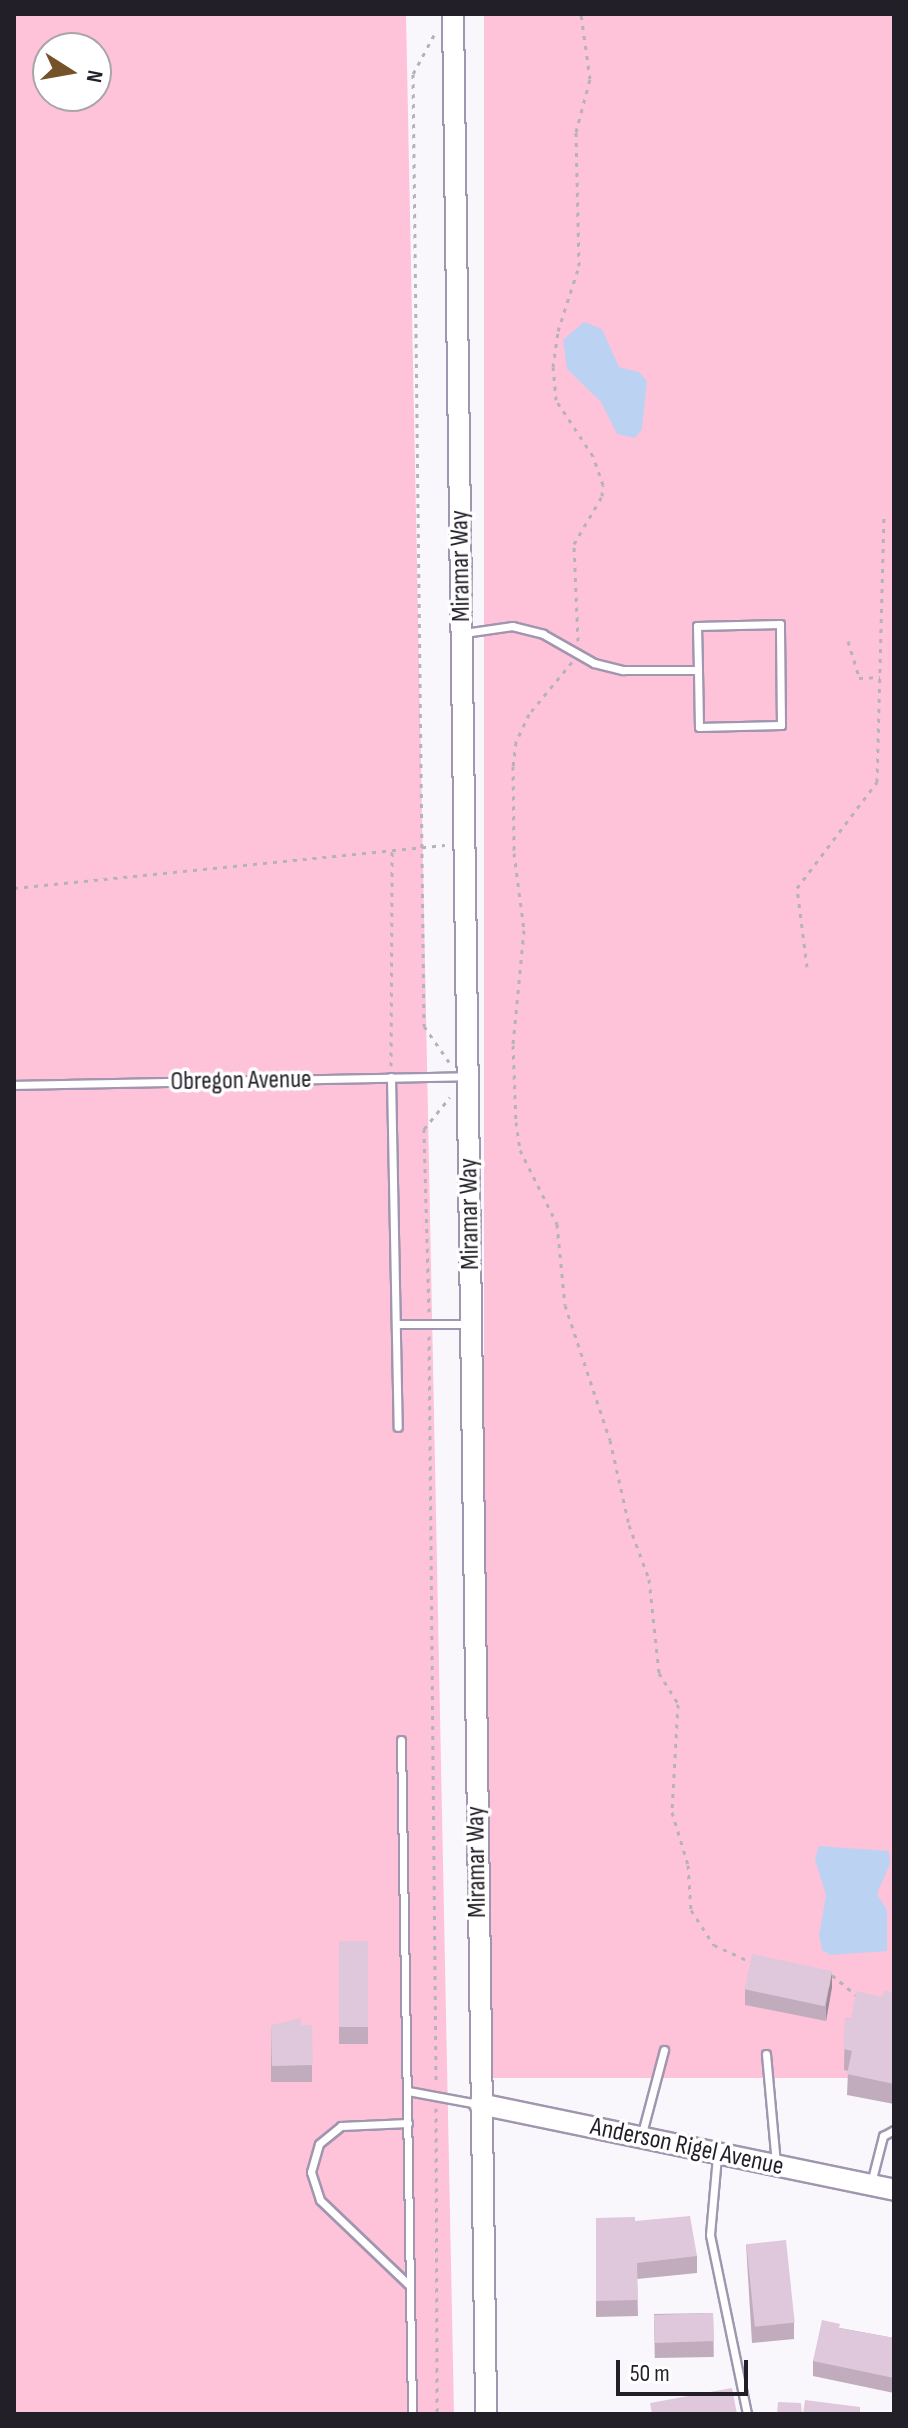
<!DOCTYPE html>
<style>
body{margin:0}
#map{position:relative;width:908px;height:2428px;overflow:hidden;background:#f9f7fc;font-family:"Sofia Sans Condensed",sans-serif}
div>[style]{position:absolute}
.green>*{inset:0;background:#fec3d9;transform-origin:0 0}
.water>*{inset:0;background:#bbd2f2}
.path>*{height:3px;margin-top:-1.5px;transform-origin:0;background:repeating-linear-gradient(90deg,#b5b3b9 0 4px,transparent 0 10px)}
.roads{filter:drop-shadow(2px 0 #a196af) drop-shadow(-2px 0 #a196af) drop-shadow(0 2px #a196af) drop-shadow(0 -2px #a196af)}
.lane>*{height:7px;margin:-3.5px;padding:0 3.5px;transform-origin:3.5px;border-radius:3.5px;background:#fff}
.secondary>*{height:20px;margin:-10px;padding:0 10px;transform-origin:10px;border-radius:10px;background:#fff}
.wall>*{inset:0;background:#c0acbd;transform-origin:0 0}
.shaded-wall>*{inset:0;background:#9c8c9a}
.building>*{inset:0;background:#dfc8dc;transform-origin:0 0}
span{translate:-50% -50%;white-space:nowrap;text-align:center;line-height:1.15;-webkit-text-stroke:7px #fff;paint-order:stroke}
.street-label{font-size:26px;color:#231f28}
.frame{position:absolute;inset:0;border:16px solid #231f28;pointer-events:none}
.north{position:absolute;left:32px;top:32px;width:80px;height:80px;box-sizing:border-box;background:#fff;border:2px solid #a7a5a9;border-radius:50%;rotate:101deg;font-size:22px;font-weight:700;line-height:32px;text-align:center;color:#231f28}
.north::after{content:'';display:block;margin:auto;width:28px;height:36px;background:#76522b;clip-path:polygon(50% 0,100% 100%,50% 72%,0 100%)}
.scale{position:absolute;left:616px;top:2360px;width:132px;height:36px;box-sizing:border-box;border:4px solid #231f28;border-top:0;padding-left:10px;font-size:24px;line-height:28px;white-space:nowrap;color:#231f28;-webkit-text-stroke:6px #fff;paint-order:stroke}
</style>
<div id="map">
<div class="green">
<i style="clip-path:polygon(evenodd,14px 14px,406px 14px,454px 2414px,14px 2414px,14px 14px,48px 48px,96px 48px,96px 96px,48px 96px,48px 48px)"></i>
<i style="left:484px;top:14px;width:410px;height:2064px"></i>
</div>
<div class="water">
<i style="clip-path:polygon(584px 322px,602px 329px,619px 367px,639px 372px,647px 381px,642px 429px,635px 438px,617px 434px,601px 402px,567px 369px,563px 340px)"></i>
<i style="clip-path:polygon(819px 1846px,889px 1851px,890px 1864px,877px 1894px,887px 1910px,887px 1951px,830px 1955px,822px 1950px,819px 1936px,826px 1895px,815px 1859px)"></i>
</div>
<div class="path">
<i style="left:434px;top:35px;width:44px;rotate:118.3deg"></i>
<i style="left:413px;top:74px;width:952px;rotate:89.34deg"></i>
<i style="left:424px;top:1026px;width:44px;rotate:55.2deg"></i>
<i style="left:578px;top:641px;width:97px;rotate:-92.4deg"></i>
<i style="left:574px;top:544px;width:56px;rotate:-59.7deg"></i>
<i style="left:602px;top:496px;width:11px;rotate:-85deg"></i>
<i style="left:603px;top:485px;width:31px;rotate:-109deg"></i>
<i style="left:593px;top:456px;width:67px;rotate:-123.5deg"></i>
<i style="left:556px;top:400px;width:33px;rotate:-95deg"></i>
<i style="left:553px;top:367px;width:36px;rotate:-82deg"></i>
<i style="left:558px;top:331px;width:68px;rotate:-72.1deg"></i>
<i style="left:579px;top:266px;width:134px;rotate:-91.3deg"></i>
<i style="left:576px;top:132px;width:55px;rotate:-75.2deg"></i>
<i style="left:590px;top:79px;width:66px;rotate:-97.9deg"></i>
<i style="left:848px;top:641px;width:39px;rotate:73deg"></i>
<i style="left:859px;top:678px;width:21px;rotate:-3deg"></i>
<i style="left:572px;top:662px;width:67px;rotate:129.6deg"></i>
<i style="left:529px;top:714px;width:31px;rotate:115deg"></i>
<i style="left:516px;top:742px;width:24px;rotate:97deg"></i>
<i style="left:513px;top:766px;width:87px;rotate:89.3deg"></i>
<i style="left:514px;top:853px;width:78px;rotate:82.6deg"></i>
<i style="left:524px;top:930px;width:116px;rotate:95.5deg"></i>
<i style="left:513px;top:1045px;width:77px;rotate:87.8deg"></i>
<i style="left:516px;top:1122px;width:28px;rotate:82deg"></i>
<i style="left:520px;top:1150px;width:83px;rotate:63.4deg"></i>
<i style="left:557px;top:1224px;width:81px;rotate:84.4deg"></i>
<i style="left:565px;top:1305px;width:142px;rotate:71.6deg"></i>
<i style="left:610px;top:1440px;width:87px;rotate:77.4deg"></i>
<i style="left:629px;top:1525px;width:58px;rotate:69.7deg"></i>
<i style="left:649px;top:1579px;width:95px;rotate:83.9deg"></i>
<i style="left:659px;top:1673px;width:36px;rotate:58deg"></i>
<i style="left:678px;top:1704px;width:108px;rotate:93.2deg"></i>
<i style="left:672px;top:1812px;width:55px;rotate:73.2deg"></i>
<i style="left:688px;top:1865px;width:45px;rotate:86.2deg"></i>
<i style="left:691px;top:1910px;width:42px;rotate:56.7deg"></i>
<i style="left:714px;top:1945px;width:41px;rotate:24.7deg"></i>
<i style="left:14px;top:888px;width:433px;rotate:-5.7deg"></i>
<i style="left:807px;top:967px;width:80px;rotate:-97.2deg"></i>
<i style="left:797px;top:888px;width:133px;rotate:-53deg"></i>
<i style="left:877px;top:782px;width:269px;rotate:-88.5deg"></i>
<i style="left:391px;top:1066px;width:216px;rotate:-89.7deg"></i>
<i style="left:429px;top:1312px;width:183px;rotate:-91.6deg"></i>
<i style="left:424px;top:1129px;width:41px;rotate:-50.9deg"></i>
<i style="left:429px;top:1336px;width:748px;rotate:89.46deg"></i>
<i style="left:832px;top:1975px;width:33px;rotate:40deg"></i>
<i style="left:436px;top:2108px;width:306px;rotate:89.8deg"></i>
</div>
<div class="roads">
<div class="lane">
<i style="left:464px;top:633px;width:49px;rotate:-8.3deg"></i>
<i style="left:512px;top:626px;width:32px;rotate:14deg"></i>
<i style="left:543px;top:634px;width:59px;rotate:29.6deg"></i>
<i style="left:594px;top:663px;width:30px;rotate:14deg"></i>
<i style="left:623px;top:670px;width:75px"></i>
<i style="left:698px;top:670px;width:57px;rotate:89deg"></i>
<i style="left:699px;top:727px;width:82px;rotate:-1.4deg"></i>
<i style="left:781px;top:725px;width:101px;rotate:-90.6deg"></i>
<i style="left:780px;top:624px;width:83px;rotate:178.6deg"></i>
<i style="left:697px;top:626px;width:44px;rotate:88.7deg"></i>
<i style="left:391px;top:1077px;width:350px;rotate:88.9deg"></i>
<i style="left:14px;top:1085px;width:450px;rotate:-1.1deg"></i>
<i style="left:396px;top:1324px;width:73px"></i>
<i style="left:401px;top:1740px;width:674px;rotate:89.06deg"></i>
<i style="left:766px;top:2054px;width:110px;rotate:84.8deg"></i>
<i style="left:408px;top:2091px;width:71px;rotate:10.5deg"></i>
<i style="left:408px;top:2123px;width:67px;rotate:177.4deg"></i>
<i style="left:341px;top:2126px;width:28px;rotate:141deg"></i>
<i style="left:319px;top:2144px;width:29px;rotate:106deg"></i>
<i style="left:311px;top:2172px;width:29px;rotate:72deg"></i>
<i style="left:320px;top:2200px;width:123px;rotate:43.7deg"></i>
<i style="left:641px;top:2137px;width:90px;rotate:-75.2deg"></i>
<i style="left:717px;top:2156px;width:79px;rotate:95.1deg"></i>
<i style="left:710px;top:2235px;width:183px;rotate:78.3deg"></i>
<i style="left:871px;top:2183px;width:49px;rotate:-75.7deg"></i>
<i style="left:883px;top:2136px;width:13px;rotate:-29deg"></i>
</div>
<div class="secondary">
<i style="left:453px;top:14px;width:2400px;rotate:89.21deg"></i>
<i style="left:480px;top:2104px;width:423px;rotate:11.7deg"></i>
</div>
</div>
<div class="wall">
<i style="left:339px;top:1941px;width:29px;height:103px"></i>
<i style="clip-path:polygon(832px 1987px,826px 2021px,745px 2005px,745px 1989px)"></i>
<i style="clip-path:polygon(894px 1993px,894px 2104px,847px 2095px,848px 2071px,844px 2070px,845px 2018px,851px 2019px,883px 1997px)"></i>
<i style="left:271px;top:2025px;width:41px;height:57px"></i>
<i style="clip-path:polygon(596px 2218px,635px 2221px,697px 2256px,697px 2273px,637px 2279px,638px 2316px,596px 2317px)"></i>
<i style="clip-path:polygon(746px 2244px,794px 2323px,794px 2339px,752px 2343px)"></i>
<i style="left:713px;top:2313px;width:44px;height:59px;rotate:89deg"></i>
<i style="clip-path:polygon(840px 2328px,894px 2338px,894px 2393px,813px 2376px,813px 2361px)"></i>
</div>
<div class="shaded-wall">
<i style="clip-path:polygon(832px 1971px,832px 1987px,826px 2021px,826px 2005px)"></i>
</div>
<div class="building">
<i style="left:339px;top:1941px;width:29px;height:86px"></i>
<i style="left:752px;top:1954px;width:82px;height:36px;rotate:12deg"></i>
<i style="clip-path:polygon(884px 1990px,894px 1993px,894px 2084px,847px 2074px,852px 2051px,844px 2049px,845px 2018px,851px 2019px,856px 1991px,883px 1997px)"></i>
<i style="clip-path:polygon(301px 2018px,301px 2025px,312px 2025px,313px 2065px,272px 2066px,271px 2025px)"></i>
<i style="clip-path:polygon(690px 2216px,697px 2256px,637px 2263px,638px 2300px,596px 2301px,596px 2218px,635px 2217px,635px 2221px)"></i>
<i style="left:786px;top:2240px;width:83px;height:40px;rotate:84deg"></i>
<i style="left:713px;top:2313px;width:28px;height:59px;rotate:88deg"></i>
<i style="clip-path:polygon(822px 2320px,840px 2324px,839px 2328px,894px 2338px,894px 2378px,813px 2361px)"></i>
<i style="clip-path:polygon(732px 2388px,737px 2414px,652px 2414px,650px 2403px)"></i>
<i style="clip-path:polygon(805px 2400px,860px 2407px,860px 2414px,803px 2414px)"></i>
<i style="clip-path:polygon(778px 2402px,801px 2403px,802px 2414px,777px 2414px)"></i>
</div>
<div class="street-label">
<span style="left:461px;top:566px;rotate:-91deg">Miramar Way</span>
<span style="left:241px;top:1081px;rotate:-1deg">Obregon Avenue</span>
<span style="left:470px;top:1214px;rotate:-91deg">Miramar Way</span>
<span style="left:477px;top:1862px;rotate:-91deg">Miramar Way</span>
<span style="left:687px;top:2147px;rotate:12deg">Anderson Rigel Avenue</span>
</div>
<div class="frame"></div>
<div class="north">N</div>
<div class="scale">50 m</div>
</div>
